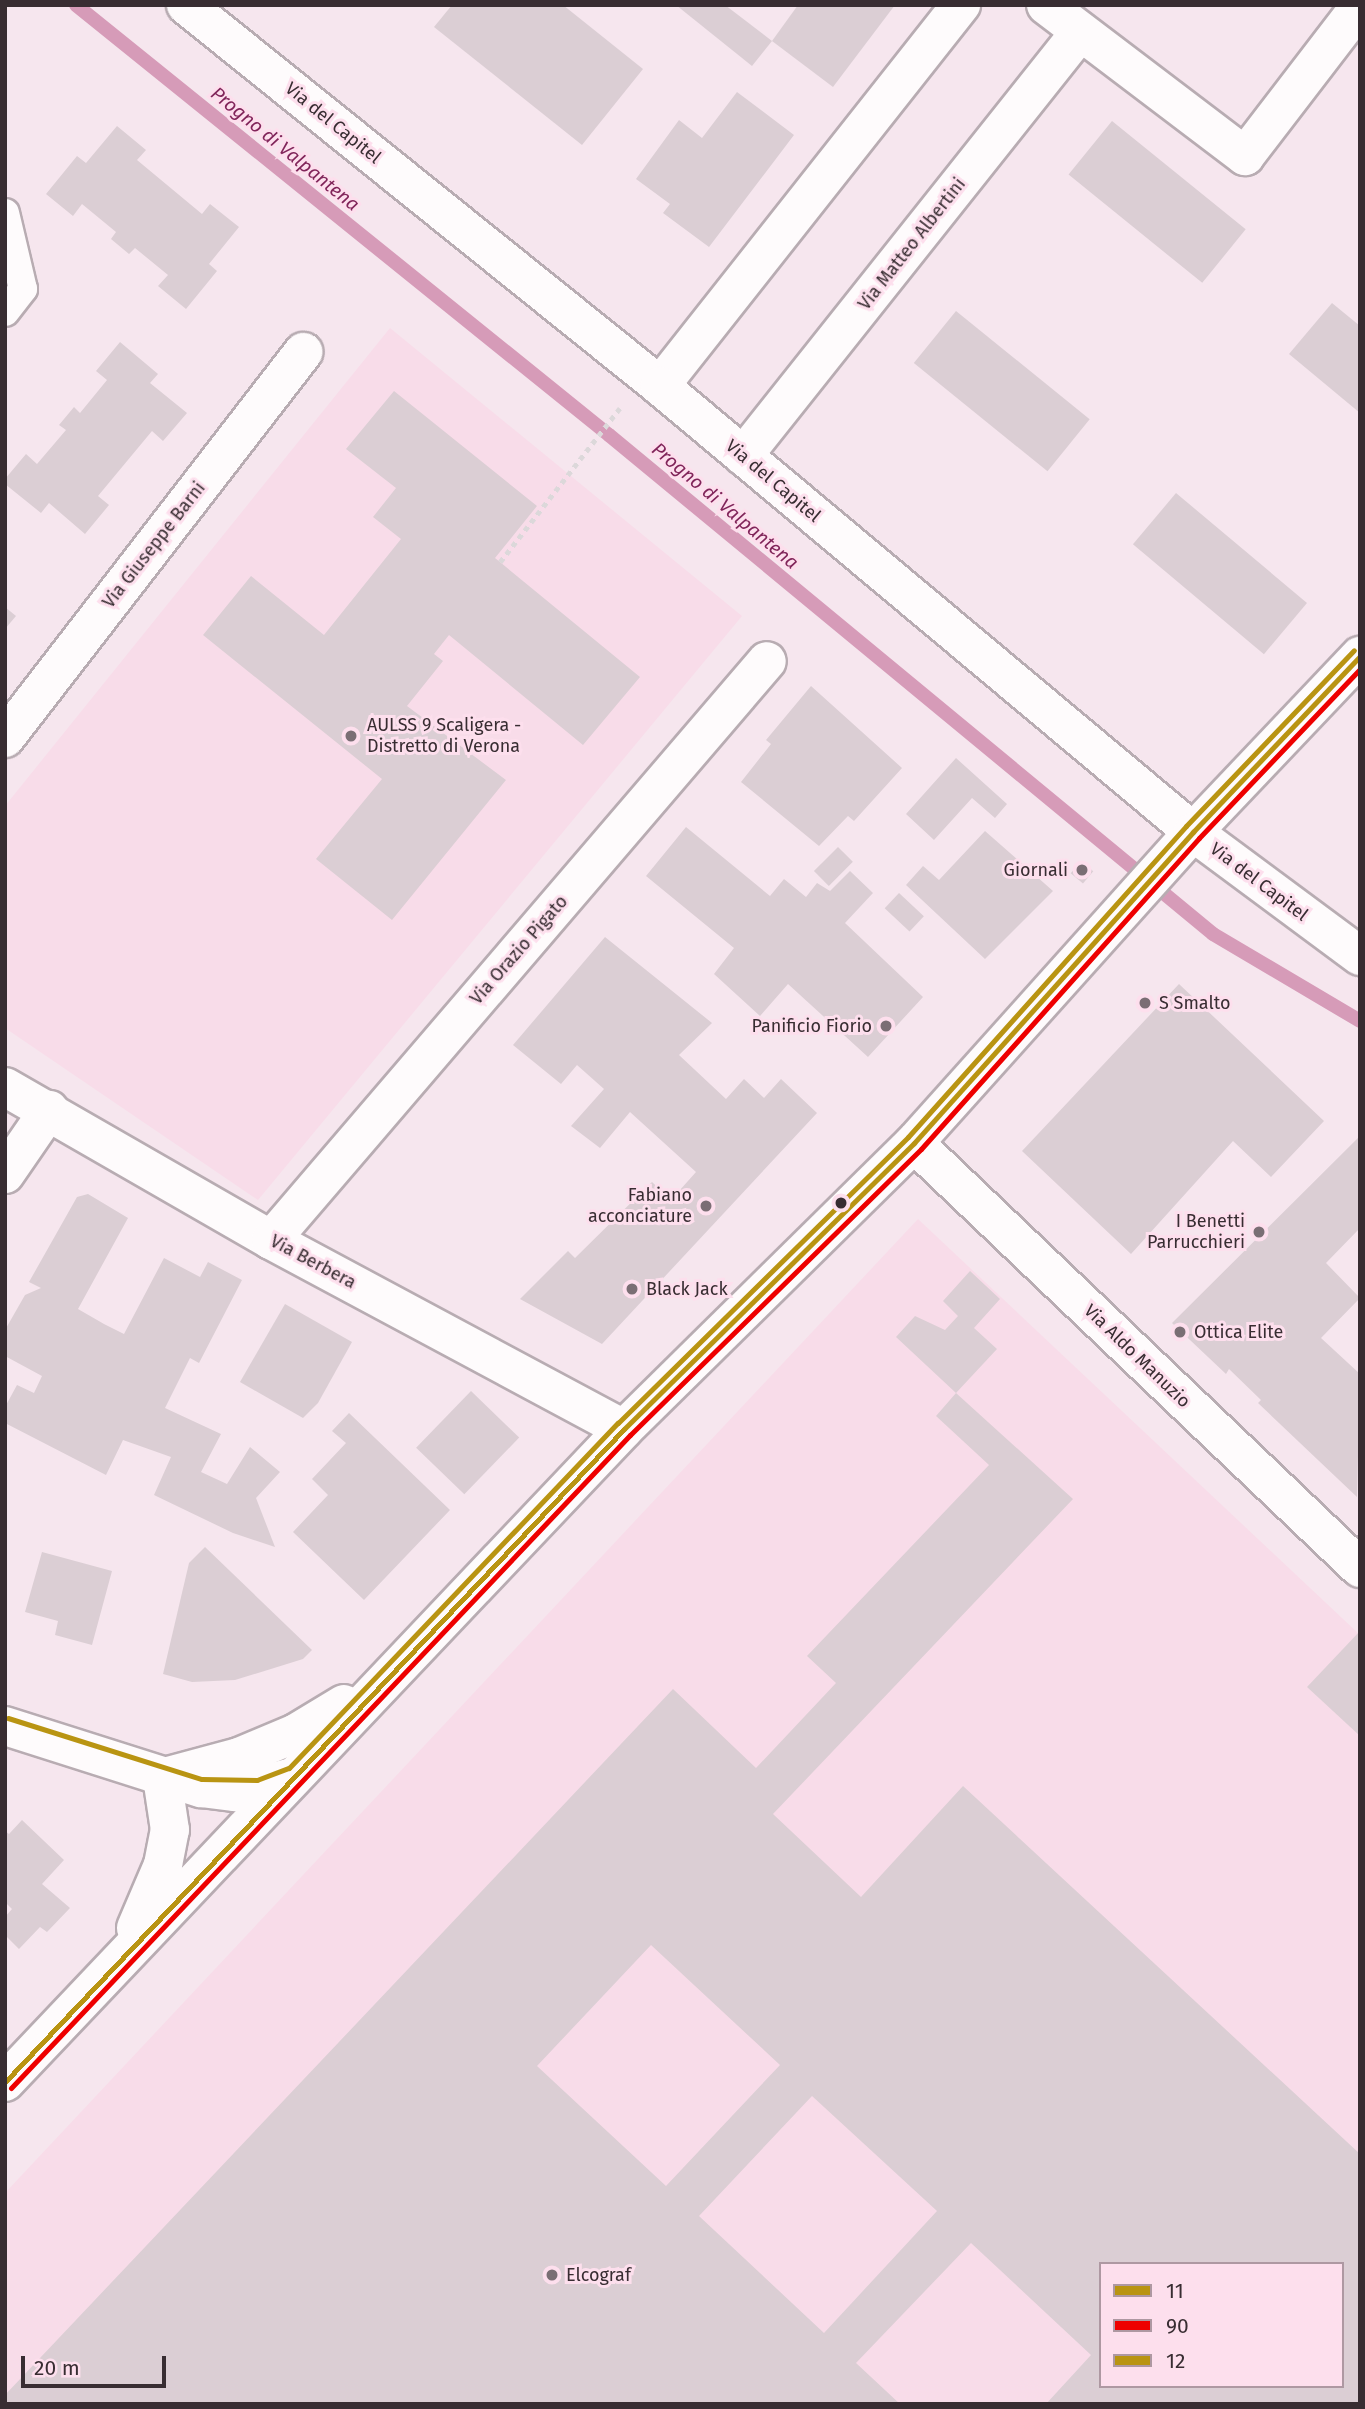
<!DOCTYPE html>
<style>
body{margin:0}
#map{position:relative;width:1365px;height:2409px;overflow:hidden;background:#f6e6ee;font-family:"Fira Sans",sans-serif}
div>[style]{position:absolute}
.built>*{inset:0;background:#f8dce9}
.stream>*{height:14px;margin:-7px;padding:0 7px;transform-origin:7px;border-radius:7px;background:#d69bb8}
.building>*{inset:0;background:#dbced4;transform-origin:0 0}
.path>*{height:4.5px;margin-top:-2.25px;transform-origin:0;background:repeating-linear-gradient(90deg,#dcd8da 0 5px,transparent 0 10px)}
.roads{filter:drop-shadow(2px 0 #b8acb2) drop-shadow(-2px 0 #b8acb2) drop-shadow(0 2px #b8acb2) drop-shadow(0 -2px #b8acb2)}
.service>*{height:28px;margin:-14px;padding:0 14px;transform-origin:14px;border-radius:14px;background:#fefbfc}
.minor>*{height:38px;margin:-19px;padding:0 19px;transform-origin:19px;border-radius:19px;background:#fefbfc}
.tertiary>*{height:38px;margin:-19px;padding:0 19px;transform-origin:19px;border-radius:19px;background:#fefbfc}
.bus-1>*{height:5px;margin:-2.5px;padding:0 2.5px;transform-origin:2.5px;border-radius:2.5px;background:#b99412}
.bus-2>*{height:5px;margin:-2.5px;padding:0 2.5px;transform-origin:2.5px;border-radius:2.5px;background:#e00}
.bus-3>*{height:5px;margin:-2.5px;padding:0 2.5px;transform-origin:2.5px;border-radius:2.5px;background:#b99412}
.dots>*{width:19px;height:19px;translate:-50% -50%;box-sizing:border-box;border:4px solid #fddfed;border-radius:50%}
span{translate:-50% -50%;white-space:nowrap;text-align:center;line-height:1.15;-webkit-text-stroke:6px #fddfed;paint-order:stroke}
.street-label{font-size:18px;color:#382d32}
.poi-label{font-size:18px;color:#382d32}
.left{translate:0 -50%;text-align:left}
.right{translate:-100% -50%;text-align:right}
.water-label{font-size:19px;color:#81255a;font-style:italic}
.frame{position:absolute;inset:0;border:7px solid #382d32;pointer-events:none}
.legend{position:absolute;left:1099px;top:2262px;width:245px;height:126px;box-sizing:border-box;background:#fddfed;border:2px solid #ae98a2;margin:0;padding:9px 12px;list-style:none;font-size:21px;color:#382d32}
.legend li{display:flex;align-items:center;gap:14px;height:35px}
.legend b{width:35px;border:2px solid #ae98a2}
.scale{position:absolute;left:21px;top:2356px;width:145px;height:32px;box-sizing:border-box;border:4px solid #382d32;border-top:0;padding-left:9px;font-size:21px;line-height:24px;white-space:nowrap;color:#382d32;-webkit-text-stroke:5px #fddfed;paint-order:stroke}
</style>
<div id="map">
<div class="built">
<i style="clip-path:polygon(390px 328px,742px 616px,258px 1200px,5px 1028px,5px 806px)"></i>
<i style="clip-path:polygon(evenodd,918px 1219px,1360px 1635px,1360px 2404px,5px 2404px,5px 2193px,918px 1219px,1101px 2264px,1342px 2264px,1342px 2386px,1101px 2386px,1101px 2264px)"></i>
</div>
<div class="stream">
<i style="left:76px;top:5px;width:685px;rotate:38.9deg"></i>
<i style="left:609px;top:435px;width:783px;rotate:39.56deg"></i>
<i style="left:1213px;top:934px;width:171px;rotate:30.6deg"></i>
</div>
<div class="building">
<i style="clip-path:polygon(452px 5px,563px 5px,643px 69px,582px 145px,434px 27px)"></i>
<i style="clip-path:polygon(676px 5px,725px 5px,772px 41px,752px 66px)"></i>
<i style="clip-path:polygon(798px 5px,895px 5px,833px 87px,772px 41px)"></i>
<i style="clip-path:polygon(737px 92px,794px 135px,709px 247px,663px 213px,670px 204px,636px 179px,679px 120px,702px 138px)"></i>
<i style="left:1112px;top:121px;width:172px;height:69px;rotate:39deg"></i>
<i style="clip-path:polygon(117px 126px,146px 150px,137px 160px,202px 214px,210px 204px,239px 227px,209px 264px,217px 271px,186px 309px,158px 286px,168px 275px,135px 248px,129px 254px,111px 239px,116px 232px,82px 204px,73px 216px,46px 194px,77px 156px,86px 163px)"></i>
<i style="clip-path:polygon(1332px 303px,1360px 326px,1360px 413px,1289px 354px)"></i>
<i style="left:956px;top:311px;width:172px;height:67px;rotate:39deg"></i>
<i style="clip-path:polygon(120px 342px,158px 374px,150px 383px,187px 413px,163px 441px,152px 431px,98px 496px,109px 505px,85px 534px,49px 503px,41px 513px,5px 484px,5px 479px,26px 454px,37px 464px,66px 430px,59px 425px,74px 407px,80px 413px,107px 380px,96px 371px)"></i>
<i style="clip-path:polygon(394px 391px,537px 506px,495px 558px,640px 677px,583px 745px,449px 635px,434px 654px,443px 661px,407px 706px,506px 780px,392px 920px,316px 859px,382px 779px,203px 635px,251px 576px,324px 635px,401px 539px,373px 517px,396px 488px,346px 449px)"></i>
<i style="left:1176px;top:493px;width:171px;height:67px;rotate:40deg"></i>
<i style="clip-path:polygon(5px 607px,16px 616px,5px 629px)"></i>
<i style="clip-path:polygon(811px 686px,902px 768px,854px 821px,848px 816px,819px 846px,741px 782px,771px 744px,766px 740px)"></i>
<i style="clip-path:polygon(956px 758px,1007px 804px,995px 818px,972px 798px,934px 840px,906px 814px)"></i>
<i style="clip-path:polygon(686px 827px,770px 896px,784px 879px,806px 897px,817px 883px,830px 891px,850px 871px,873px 893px,845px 923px,923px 997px,868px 1057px,788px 984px,760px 1016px,714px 974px,734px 948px,646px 876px)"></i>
<i style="clip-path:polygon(985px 831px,1053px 891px,985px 959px,906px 885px,923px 866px,939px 880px)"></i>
<i style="left:838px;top:847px;width:21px;height:34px;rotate:45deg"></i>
<i style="left:1081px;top:861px;width:16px;height:16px;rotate:40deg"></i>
<i style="left:899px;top:893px;width:34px;height:21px;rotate:43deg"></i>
<i style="clip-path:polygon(605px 937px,712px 1023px,679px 1055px,726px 1099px,744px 1079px,764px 1098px,781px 1079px,817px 1113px,602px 1344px,520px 1299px,568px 1251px,575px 1258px,652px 1182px,671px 1200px,696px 1172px,630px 1112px,600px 1148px,571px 1126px,604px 1089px,577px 1065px,561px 1084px,513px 1045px)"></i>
<i style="clip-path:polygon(1179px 984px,1324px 1121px,1271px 1177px,1233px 1141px,1131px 1254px,1022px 1151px)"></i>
<i style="clip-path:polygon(1360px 1136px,1360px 1228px,1326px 1263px,1360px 1298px,1321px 1338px,1360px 1374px,1357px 1497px,1258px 1403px,1261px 1400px,1229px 1369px,1226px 1374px,1172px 1323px)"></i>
<i style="clip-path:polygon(88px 1194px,128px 1218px,78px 1309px,104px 1324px,124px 1334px,164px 1258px,200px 1277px,208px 1262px,242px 1280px,199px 1363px,190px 1358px,165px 1408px,221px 1434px,201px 1472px,227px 1484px,250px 1447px,280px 1472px,256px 1498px,275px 1547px,233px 1533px,154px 1495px,171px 1457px,123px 1440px,106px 1475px,5px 1423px,5px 1407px,17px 1385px,34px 1393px,42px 1376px,5px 1356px,5px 1330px,25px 1295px,41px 1288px,29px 1282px,77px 1197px)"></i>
<i style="clip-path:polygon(970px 1271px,1000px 1299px,974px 1328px,997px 1349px,956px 1393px,896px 1337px,915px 1316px,945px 1330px,958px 1316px,943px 1301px)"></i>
<i style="clip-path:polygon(285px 1304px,352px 1342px,318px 1403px,303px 1418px,240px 1382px)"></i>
<i style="left:471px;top:1391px;width:67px;height:79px;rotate:44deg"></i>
<i style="clip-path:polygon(evenodd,956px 1393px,1073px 1499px,773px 1814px,861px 1897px,963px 1786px,1360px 2154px,1360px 2404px,1046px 2404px,1091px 2355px,971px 2243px,856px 2363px,900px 2404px,5px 2404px,5px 2395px,673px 1689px,756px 1768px,836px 1683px,807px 1656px,989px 1465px,936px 1416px,956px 1393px,651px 1945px,780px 2065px,666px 2186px,537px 2066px,651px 1945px,956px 1393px,812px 2096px,937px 2211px,824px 2333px,699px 2216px,812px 2096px,956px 1393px,1101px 2264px,1342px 2264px,1342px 2386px,1101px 2386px,1101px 2264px)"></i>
<i style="clip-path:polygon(349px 1413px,450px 1510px,364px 1600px,293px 1532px,328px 1495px,312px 1479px,346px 1443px,332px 1431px)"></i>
<i style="clip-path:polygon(205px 1547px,312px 1650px,303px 1659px,235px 1680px,192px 1682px,163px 1674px,189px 1563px)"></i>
<i style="clip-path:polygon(42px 1552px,112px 1571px,92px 1645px,55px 1635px,58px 1621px,25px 1612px)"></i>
<i style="clip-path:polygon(1360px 1631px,1360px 1736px,1307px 1687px)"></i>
<i style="clip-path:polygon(22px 1820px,64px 1860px,42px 1884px,70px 1908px,47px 1932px,40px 1927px,19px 1949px,5px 1935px,5px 1917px,12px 1909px,5px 1902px,5px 1831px,9px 1834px)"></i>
</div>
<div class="path">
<i style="left:500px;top:562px;width:195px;rotate:-52.1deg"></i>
</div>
<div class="roads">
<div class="service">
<i style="left:5px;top:213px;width:78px;rotate:76.7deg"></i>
<i style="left:23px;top:289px;width:29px;rotate:128deg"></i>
</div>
<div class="minor">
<i style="left:1046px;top:5px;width:250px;rotate:37.2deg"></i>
<i style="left:1245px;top:156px;width:189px;rotate:-52.5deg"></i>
<i style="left:660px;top:386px;width:486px;rotate:-51.7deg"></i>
<i style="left:743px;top:456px;width:542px;rotate:-51.52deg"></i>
<i style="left:5px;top:738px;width:488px;rotate:-52.3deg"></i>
<i style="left:5px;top:1087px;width:307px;rotate:29.9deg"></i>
<i style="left:271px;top:1240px;width:400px;rotate:28.2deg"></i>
<i style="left:914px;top:1143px;width:616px;rotate:43.62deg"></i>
<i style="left:5px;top:1174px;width:78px;rotate:-55.5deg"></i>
<i style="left:271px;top:1240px;width:762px;rotate:-49.42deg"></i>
<i style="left:5px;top:1726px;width:206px;rotate:17.6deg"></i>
<i style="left:201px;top:1788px;width:34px;rotate:7deg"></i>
<i style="left:235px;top:1792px;width:59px;rotate:-14.7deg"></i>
<i style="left:168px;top:1776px;width:73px;rotate:-15deg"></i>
<i style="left:239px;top:1757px;width:62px;rotate:-22.8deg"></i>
<i style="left:296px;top:1733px;width:56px;rotate:-31.1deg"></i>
<i style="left:136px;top:1928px;width:69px;rotate:-66.8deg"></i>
<i style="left:163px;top:1865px;width:36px;rotate:-79deg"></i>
<i style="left:170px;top:1830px;width:54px;rotate:-98.6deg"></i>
<i style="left:5px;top:2082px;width:900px;rotate:-46.53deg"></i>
<i style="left:624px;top:1429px;width:407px;rotate:-44.6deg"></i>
<i style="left:914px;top:1143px;width:418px;rotate:-48.1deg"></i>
<i style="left:1193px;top:832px;width:243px;rotate:-46.5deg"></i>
</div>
<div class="tertiary">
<i style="left:186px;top:5px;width:608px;rotate:38.79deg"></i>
<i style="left:660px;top:386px;width:695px;rotate:39.92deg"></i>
<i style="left:1193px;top:832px;width:208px;rotate:36.6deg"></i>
</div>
</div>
<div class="bus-1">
<i style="left:5px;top:2082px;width:900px;rotate:-46.53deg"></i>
<i style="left:624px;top:1429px;width:407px;rotate:-44.6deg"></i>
<i style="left:914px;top:1143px;width:418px;rotate:-48.1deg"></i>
<i style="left:1193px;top:832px;width:243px;rotate:-46.5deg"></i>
</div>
<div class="bus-2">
<i style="left:11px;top:2088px;width:900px;rotate:-46.53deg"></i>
<i style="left:630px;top:1435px;width:408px;rotate:-44.5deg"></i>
<i style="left:921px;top:1149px;width:417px;rotate:-48.2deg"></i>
<i style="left:1199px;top:838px;width:233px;rotate:-46.4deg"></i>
</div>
<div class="bus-3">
<i style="left:8px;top:1718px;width:203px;rotate:17.5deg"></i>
<i style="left:202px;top:1779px;width:55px;rotate:1deg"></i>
<i style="left:257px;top:1780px;width:34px;rotate:-21deg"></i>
<i style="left:289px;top:1768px;width:477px;rotate:-46.4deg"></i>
<i style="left:618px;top:1423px;width:407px;rotate:-44.6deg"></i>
<i style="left:908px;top:1137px;width:417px;rotate:-48.2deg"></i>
<i style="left:1186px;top:826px;width:243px;rotate:-46.3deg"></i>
</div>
<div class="dots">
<i style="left:351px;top:736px;background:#7a6e74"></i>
<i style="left:1082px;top:870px;background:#7a6e74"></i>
<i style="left:1145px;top:1003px;background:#7a6e74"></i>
<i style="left:886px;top:1026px;background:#7a6e74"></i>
<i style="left:841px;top:1203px;background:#382d32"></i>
<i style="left:706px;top:1206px;background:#7a6e74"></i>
<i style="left:1259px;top:1232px;background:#7a6e74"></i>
<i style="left:632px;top:1289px;background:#7a6e74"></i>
<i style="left:1180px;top:1332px;background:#7a6e74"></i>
<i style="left:552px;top:2275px;background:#7a6e74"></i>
</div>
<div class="street-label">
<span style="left:333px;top:123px;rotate:39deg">Via del Capitel</span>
<span style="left:912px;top:244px;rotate:-52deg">Via Matteo Albertini</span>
<span style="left:773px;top:481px;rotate:40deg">Via del Capitel</span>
<span style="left:154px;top:545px;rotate:-52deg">Via Giuseppe Barni</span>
<span style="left:1259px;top:882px;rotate:37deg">Via del Capitel</span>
<span style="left:519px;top:950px;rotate:-49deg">Via Orazio Pigato</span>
<span style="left:313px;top:1262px;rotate:28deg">Via Berbera</span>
<span style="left:1137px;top:1356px;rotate:44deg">Via Aldo Manuzio</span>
</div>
<div class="poi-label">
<span class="left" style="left:367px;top:736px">AULSS 9 Scaligera -<br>Distretto di Verona</span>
<span class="right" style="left:1068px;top:870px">Giornali</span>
<span class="left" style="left:1159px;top:1003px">S Smalto</span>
<span class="right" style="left:872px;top:1026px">Panificio Fiorio</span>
<span class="right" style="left:692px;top:1206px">Fabiano<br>acconciature</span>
<span class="right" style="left:1245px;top:1232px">I Benetti<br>Parrucchieri</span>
<span class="left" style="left:646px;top:1289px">Black Jack</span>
<span class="left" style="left:1194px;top:1332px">Ottica Elite</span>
<span class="left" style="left:566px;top:2275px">Elcograf</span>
</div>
<div class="water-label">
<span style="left:285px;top:149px;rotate:39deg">Progno di Valpantena</span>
<span style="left:725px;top:506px;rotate:40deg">Progno di Valpantena</span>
</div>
<div class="frame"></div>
<ul class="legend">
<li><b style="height:9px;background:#b99412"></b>11</li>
<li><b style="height:9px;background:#e00"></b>90</li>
<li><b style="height:9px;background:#b99412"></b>12</li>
</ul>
<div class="scale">20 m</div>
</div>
